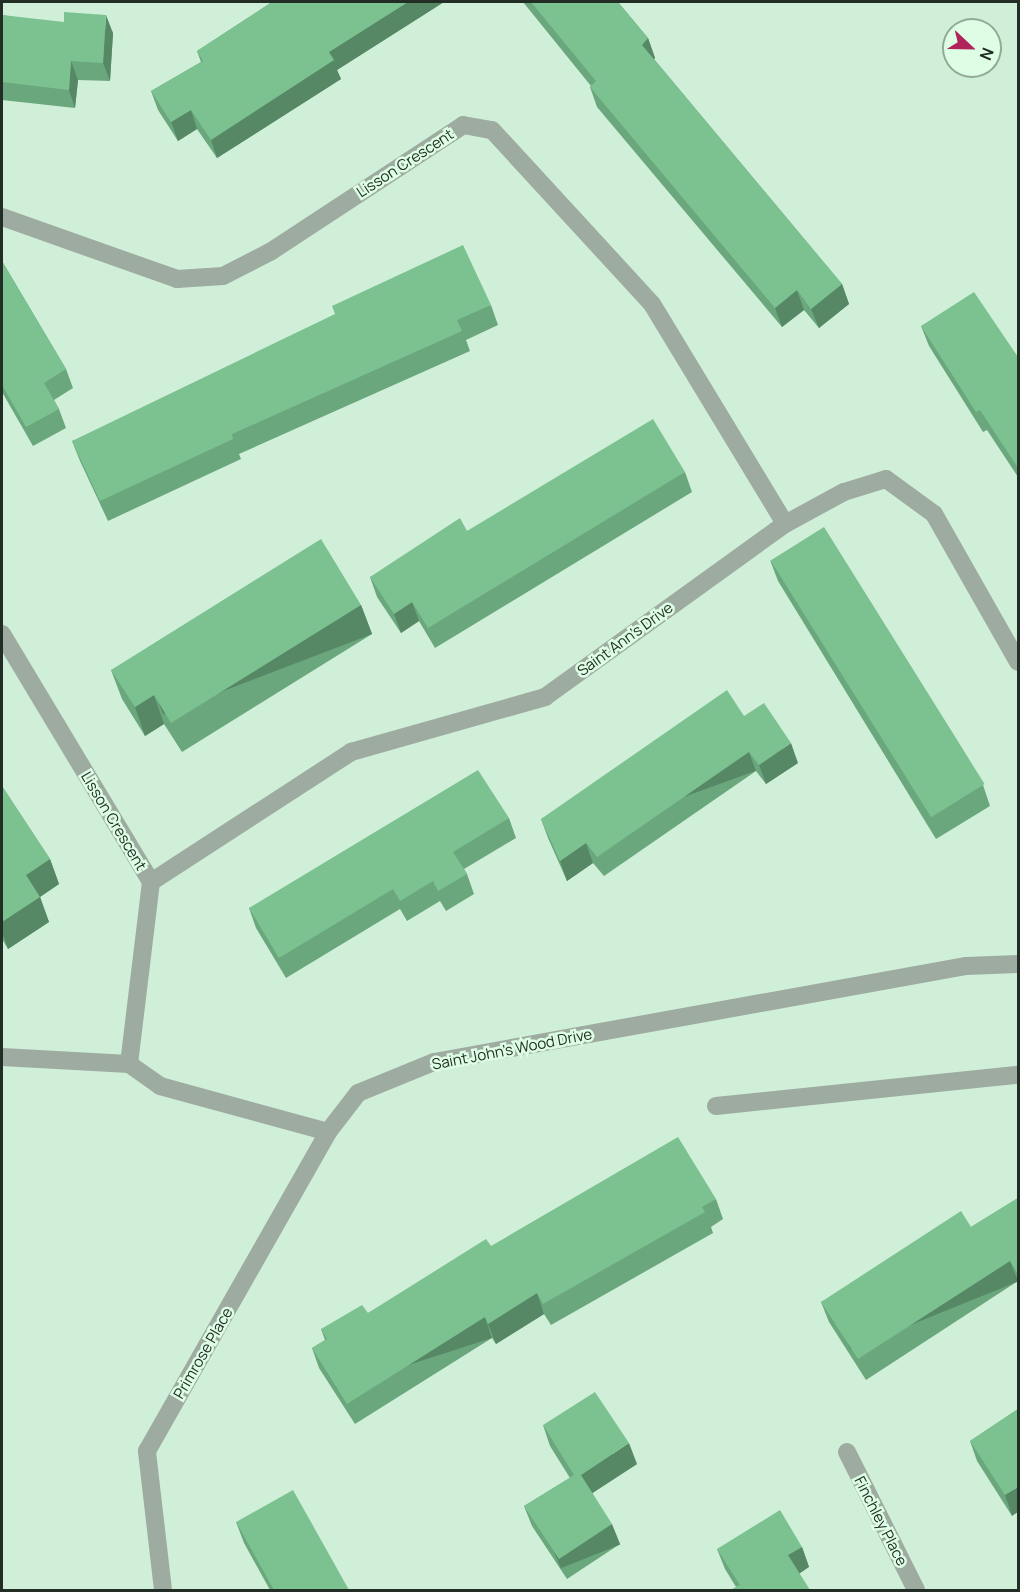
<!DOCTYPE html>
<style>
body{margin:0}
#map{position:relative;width:1020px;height:1592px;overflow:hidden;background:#d0efd8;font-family:Manrope,sans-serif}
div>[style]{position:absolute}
.minor>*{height:18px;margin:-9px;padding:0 9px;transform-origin:9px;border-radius:9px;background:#9eaba1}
.wall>*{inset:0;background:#6ba77d}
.shaded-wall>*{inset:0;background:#578866;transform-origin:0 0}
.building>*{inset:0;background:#7cc291;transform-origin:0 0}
span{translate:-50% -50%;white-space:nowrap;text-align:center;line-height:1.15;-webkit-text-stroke:5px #ddfde5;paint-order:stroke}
.street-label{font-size:15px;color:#222e25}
.frame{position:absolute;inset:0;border:3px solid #222e25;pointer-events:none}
.north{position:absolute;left:942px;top:18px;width:60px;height:60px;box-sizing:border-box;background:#ddfde5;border:2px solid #92aa98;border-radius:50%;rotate:112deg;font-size:16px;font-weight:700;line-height:24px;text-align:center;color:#222e25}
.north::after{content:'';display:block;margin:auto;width:21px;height:27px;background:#b1245b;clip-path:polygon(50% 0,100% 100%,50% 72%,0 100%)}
</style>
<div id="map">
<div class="minor">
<i style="left:2px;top:217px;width:186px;rotate:19.5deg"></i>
<i style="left:177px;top:279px;width:46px;rotate:-3.7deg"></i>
<i style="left:223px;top:276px;width:53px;rotate:-27.1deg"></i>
<i style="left:270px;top:252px;width:231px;rotate:-33.3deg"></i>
<i style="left:463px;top:125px;width:29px;rotate:10deg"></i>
<i style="left:492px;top:130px;width:236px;rotate:47.4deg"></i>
<i style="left:652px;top:304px;width:257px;rotate:58.8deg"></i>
<i style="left:2px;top:634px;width:289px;rotate:59deg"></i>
<i style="left:151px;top:882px;width:183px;rotate:96.9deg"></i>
<i style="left:151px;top:882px;width:239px;rotate:-33deg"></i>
<i style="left:351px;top:752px;width:202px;rotate:-15.8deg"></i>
<i style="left:545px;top:697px;width:296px;rotate:-35.8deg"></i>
<i style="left:785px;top:524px;width:67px;rotate:-28.5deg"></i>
<i style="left:844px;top:492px;width:44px;rotate:-17.2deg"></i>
<i style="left:886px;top:479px;width:59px;rotate:36.1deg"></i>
<i style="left:934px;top:514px;width:170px;rotate:60.4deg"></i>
<i style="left:2px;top:1057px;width:127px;rotate:3.2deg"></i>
<i style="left:129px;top:1064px;width:38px;rotate:35deg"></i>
<i style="left:160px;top:1086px;width:174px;rotate:15.3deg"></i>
<i style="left:716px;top:1106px;width:304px;rotate:-5.9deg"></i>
<i style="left:847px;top:1452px;width:154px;rotate:63.4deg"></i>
<i style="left:163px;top:1590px;width:140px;rotate:-96.6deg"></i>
<i style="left:147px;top:1451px;width:367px;rotate:-60.4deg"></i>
<i style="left:328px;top:1132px;width:49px;rotate:-52.4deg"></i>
<i style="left:358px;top:1093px;width:82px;rotate:-22.2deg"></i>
<i style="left:434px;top:1062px;width:541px;rotate:-10.23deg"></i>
<i style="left:966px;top:966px;width:52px;rotate:-2.2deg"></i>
</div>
<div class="wall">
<i style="clip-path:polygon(272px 2px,444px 2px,337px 70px,341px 79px,217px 158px,197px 129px,178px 141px,158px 110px,151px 91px,201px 62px,197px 51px)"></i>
<i style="clip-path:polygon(523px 2px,618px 2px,648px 38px,655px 58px,654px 59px,842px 284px,849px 304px,819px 328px,804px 310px,782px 327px,597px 107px,590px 87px,591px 86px)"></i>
<i style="clip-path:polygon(2px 15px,113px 33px,110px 81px,78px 80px,75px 108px,2px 100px)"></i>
<i style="clip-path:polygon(2px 261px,66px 369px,73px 388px,54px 400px,59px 409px,66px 428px,33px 446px,2px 392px)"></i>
<i style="clip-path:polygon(491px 305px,498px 325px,466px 340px,470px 351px,239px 454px,241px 459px,108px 521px,80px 461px,72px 441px)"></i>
<i style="clip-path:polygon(921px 326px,1018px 357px,1018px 477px,987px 430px,983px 432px,929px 346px)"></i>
<i style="clip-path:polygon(685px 472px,692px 492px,435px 648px,419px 621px,401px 633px,377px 597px,370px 577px,467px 531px)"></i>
<i style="clip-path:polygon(770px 560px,983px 785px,990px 806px,936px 839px,778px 581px)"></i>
<i style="clip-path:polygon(361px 605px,372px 634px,182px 752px,164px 724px,145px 736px,122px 699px,111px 670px)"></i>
<i style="clip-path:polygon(744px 716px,798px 763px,766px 784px,756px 771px,604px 876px,593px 863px,567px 881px,548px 838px,541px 819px)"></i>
<i style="clip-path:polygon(2px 786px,50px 859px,59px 884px,40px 897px,49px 922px,8px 949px,2px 939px)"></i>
<i style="clip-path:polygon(509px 818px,516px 838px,464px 869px,467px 874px,474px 894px,446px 911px,440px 901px,407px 921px,400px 909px,286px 978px,256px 928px,249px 908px)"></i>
<i style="clip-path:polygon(1018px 1198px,1018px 1283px,1018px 1281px,866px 1380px,829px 1322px,821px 1302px,971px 1227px)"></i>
<i style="clip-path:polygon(716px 1199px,723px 1219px,711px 1227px,713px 1233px,551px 1325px,544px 1314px,496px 1344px,492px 1338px,355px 1424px,319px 1368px,312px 1348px,325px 1340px,321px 1329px,368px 1313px,491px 1246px)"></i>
<i style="clip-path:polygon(1018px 1409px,1012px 1516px,977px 1461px,970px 1441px)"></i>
<i style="clip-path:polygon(543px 1425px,637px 1464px,592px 1493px,620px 1544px,567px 1579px,532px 1526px,524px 1506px,570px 1478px,550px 1446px)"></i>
<i style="clip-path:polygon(236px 1522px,349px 1590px,270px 1590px,244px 1543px)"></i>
<i style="clip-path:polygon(802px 1547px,809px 1567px,736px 1587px,725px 1569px,717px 1549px)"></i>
</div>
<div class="shaded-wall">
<i style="clip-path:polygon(408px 2px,444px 2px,337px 70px,341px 79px,217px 158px,211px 140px,329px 52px)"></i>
<i style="clip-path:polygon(106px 15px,113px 33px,110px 81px,103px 63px)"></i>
<i style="clip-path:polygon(648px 38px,655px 58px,649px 64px,642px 45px)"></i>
<i style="clip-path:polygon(71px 61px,78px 80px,75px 108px,69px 90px)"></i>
<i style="clip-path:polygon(191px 110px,197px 129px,178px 141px,171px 122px)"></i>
<i style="clip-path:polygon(842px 284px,849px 304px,819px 328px,811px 309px)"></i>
<i style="clip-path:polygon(797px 290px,804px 310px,782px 327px,775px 308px)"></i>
<i style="clip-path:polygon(412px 602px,419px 621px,401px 633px,394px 614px)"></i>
<i style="left:361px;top:605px;width:31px;height:224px;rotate:69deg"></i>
<i style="clip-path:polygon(154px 695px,164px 724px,145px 736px,135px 707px)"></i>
<i style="clip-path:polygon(791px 743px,798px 763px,766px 784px,759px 765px)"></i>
<i style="left:749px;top:752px;width:20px;height:185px;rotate:70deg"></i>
<i style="clip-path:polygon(586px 843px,593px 863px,567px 881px,560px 861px)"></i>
<i style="clip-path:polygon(50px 859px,59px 884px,40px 897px,49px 922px,8px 949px,2px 932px,2px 922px,26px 875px)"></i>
<i style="left:1010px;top:1261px;width:22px;height:181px;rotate:68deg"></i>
<i style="clip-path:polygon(537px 1293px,544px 1314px,496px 1344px,488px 1324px)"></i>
<i style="left:485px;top:1317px;width:22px;height:163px;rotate:72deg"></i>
<i style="clip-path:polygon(629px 1443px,637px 1464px,588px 1496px,581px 1475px)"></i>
<i style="clip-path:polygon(1018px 1487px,1018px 1512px,1012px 1516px,1005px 1495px)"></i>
<i style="left:612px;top:1524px;width:22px;height:64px;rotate:68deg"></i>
<i style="clip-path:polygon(802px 1547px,809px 1567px,796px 1576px,788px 1555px)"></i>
</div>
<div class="building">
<i style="clip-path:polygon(272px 2px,408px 2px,329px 52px,334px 60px,211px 140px,191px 110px,171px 122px,151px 91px,203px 61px,197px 51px)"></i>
<i style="clip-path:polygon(531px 2px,618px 2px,648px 38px,642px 45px,842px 284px,811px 309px,797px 290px,775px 308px,590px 87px,596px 81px)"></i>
<i style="clip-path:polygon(64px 12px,106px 15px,103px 63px,71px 61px,69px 90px,2px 82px,2px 15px,64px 22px)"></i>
<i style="clip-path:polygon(463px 245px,491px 305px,457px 320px,462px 331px,232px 434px,233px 439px,100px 501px,72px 441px,335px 314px,332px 306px)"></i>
<i style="clip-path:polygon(2px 261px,66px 369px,44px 383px,59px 409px,26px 427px,2px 385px)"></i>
<i style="clip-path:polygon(974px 292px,1018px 357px,1018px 468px,980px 410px,976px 412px,921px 326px)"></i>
<i style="clip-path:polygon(653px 419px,685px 472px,428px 628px,412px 602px,394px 614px,370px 577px,460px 518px,467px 531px)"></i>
<i style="left:824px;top:527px;width:303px;height:63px;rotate:58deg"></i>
<i style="clip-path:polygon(321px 539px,361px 605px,171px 723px,154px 695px,135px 707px,111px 670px)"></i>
<i style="clip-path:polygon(727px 690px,744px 716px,764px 703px,791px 743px,759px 765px,749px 752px,597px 857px,586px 843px,560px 861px,541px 819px)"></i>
<i style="clip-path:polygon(478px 770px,509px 818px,453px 852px,467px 874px,438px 891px,433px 881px,400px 901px,393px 889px,279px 958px,249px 908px)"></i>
<i style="clip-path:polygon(2px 786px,50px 859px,26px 875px,40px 897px,2px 922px)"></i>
<i style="clip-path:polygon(678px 1137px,716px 1199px,702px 1207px,705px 1212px,543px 1304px,537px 1293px,488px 1324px,485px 1317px,347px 1404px,312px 1348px,327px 1339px,321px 1329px,362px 1305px,368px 1313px,486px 1239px,491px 1246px)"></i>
<i style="clip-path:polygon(1018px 1198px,1018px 1274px,1010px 1261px,858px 1359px,821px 1302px,961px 1211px,971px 1227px)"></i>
<i style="clip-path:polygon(595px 1392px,629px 1443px,581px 1475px,612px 1524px,559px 1559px,524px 1506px,574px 1475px,543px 1425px)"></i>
<i style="clip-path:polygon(1018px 1409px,1018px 1487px,1005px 1495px,970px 1441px)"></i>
<i style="clip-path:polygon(293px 1490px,349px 1590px,274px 1590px,236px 1522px)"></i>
<i style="clip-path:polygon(780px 1510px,802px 1547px,788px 1555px,810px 1590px,730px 1590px,740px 1585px,717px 1549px)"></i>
</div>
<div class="street-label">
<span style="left:405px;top:163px;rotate:-33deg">Lisson Crescent</span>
<span style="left:625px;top:639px;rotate:-36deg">Saint Ann's Drive</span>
<span style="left:114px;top:821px;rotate:59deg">Lisson Crescent</span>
<span style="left:512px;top:1049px;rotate:-11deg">Saint John's Wood Drive</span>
<span style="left:203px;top:1353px;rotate:-60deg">Primrose Place</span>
<span style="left:881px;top:1521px;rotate:63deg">Finchley Place</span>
</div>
<div class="frame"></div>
<div class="north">N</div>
</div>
